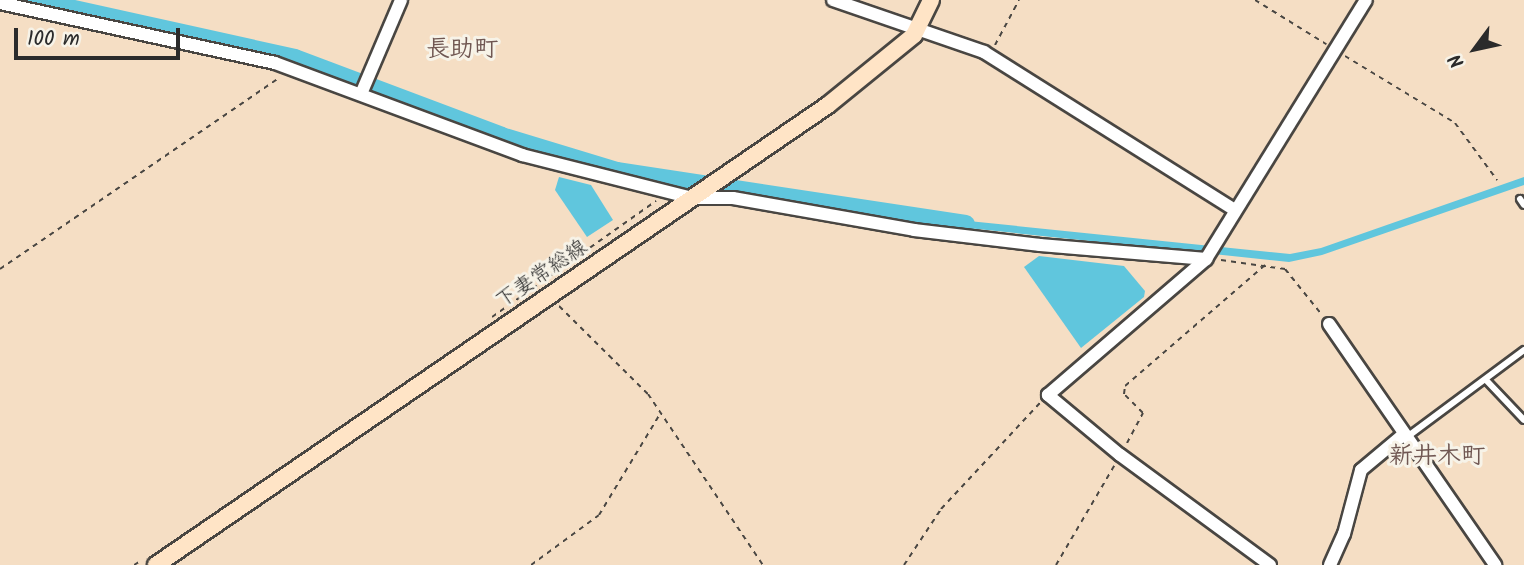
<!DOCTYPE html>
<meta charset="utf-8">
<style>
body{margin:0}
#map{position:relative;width:1524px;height:565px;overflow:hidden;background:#f5dec4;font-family:Kalam,"Klee One",sans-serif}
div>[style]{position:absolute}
.water>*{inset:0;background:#60c6dd}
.river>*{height:19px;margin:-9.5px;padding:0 9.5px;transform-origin:9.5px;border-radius:9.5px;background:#60c6dd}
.path>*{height:2px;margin-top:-1px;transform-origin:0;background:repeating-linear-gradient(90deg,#494642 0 5px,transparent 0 10px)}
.roads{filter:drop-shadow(2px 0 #494642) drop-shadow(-2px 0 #494642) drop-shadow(0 2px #494642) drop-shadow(0 -2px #494642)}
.lane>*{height:6px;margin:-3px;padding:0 3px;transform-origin:3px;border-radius:3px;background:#fff}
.street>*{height:12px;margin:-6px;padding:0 6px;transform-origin:6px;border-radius:6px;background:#fff}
.secondary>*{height:16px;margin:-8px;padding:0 8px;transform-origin:8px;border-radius:8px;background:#ffe4c6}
span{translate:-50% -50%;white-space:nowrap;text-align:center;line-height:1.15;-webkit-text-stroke:6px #f7f3e8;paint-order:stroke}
.street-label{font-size:21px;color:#2b2b2b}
.quarter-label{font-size:24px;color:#705752;font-weight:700}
.north{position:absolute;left:1440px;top:14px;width:70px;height:70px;-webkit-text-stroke:5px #f7f3e8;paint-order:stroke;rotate:237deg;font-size:19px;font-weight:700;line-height:28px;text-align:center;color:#2b2b2b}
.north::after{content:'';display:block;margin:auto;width:24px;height:32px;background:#2b2b2b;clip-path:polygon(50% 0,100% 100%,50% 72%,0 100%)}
.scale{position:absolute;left:14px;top:28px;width:166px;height:32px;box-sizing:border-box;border:4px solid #2b2b2b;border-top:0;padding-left:9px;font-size:21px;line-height:24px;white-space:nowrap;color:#2b2b2b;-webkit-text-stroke:5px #f7f3e8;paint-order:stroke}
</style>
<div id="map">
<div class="water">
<i style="clip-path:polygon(559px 177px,591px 185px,613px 220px,587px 237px,555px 190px)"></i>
<i style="clip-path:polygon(1524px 177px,1524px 185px,1322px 255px,1289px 262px,939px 225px,939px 218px,1290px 254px,1321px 248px)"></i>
<i style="clip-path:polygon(1039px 256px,1124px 266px,1145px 291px,1144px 297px,1081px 348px,1024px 267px)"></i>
</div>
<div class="river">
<i style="left:33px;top:0;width:267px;rotate:12.5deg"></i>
<i style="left:294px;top:58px;width:221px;rotate:20.6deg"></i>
<i style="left:501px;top:136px;width:120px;rotate:16.9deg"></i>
<i style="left:616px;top:171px;width:353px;rotate:8.6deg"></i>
</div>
<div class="path">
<i style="left:1255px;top:0;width:84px;rotate:31.8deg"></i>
<i style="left:995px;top:45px;width:51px;rotate:-61.9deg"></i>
<i style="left:1345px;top:56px;width:129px;rotate:31.3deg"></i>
<i style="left:1455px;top:123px;width:71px;rotate:53.6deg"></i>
<i style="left:1221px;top:260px;width:65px;rotate:8deg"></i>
<i style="left:1285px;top:269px;width:59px;rotate:51.2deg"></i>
<i style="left:0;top:269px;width:338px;rotate:-34.4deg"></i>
<i style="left:559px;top:306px;width:125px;rotate:44.7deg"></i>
<i style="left:648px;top:394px;width:206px;rotate:56.1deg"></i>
<i style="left:492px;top:317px;width:201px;rotate:-35.3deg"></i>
<i style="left:1127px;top:443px;width:34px;rotate:-62deg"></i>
<i style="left:1143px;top:413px;width:27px;rotate:-135deg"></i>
<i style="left:1124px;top:394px;width:8px;rotate:-83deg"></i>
<i style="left:1125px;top:386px;width:185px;rotate:-40.8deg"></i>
<i style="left:134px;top:565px;width:9px;rotate:-32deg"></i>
<i style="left:531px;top:565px;width:84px;rotate:-36.3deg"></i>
<i style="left:599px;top:515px;width:118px;rotate:-58.9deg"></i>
<i style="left:904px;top:565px;width:67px;rotate:-56.5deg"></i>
<i style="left:941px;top:509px;width:145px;rotate:-47deg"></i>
<i style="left:1056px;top:565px;width:115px;rotate:-59.6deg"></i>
</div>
<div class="roads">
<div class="lane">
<i style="left:1520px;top:199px;width:7px;rotate:56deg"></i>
<i style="left:1486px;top:380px;width:55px;rotate:46.5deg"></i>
<i style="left:1407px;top:437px;width:146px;rotate:-36.6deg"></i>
</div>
<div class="street">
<i style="left:833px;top:0;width:160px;rotate:19deg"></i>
<i style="left:984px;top:52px;width:297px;rotate:32.2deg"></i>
<i style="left:0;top:3px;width:281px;rotate:12.3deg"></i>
<i style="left:275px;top:63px;width:264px;rotate:20.4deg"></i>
<i style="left:522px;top:155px;width:175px;rotate:14.2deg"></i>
<i style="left:692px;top:198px;width:41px"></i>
<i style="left:733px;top:198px;width:184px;rotate:10deg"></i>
<i style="left:914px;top:230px;width:127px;rotate:6.8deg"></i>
<i style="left:1040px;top:245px;width:167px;rotate:4.8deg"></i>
<i style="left:361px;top:94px;width:102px;rotate:-66.9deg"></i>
<i style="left:1329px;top:324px;width:293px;rotate:55.4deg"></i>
<i style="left:1270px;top:565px;width:186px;rotate:-143.7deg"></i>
<i style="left:1120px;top:455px;width:94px;rotate:-140.2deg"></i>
<i style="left:1048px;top:395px;width:208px;rotate:-40.7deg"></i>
<i style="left:1206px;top:259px;width:304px;rotate:-58.3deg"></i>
<i style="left:1330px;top:565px;width:34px;rotate:-66deg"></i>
<i style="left:1344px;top:534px;width:66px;rotate:-75.1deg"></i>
<i style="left:1361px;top:470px;width:56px;rotate:-39.9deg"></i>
</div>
<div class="secondary">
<i style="left:156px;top:565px;width:814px;rotate:-34.39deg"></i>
<i style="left:828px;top:105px;width:111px;rotate:-39.1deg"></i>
<i style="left:914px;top:35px;width:39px;rotate:-64deg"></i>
</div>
</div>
<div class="street-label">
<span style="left:542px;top:275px;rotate:-34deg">下妻常総線</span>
</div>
<div class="quarter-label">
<span style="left:462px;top:50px">長助町</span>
<span style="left:1437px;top:457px">新井木町</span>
</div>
<div class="north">N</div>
<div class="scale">100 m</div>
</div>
